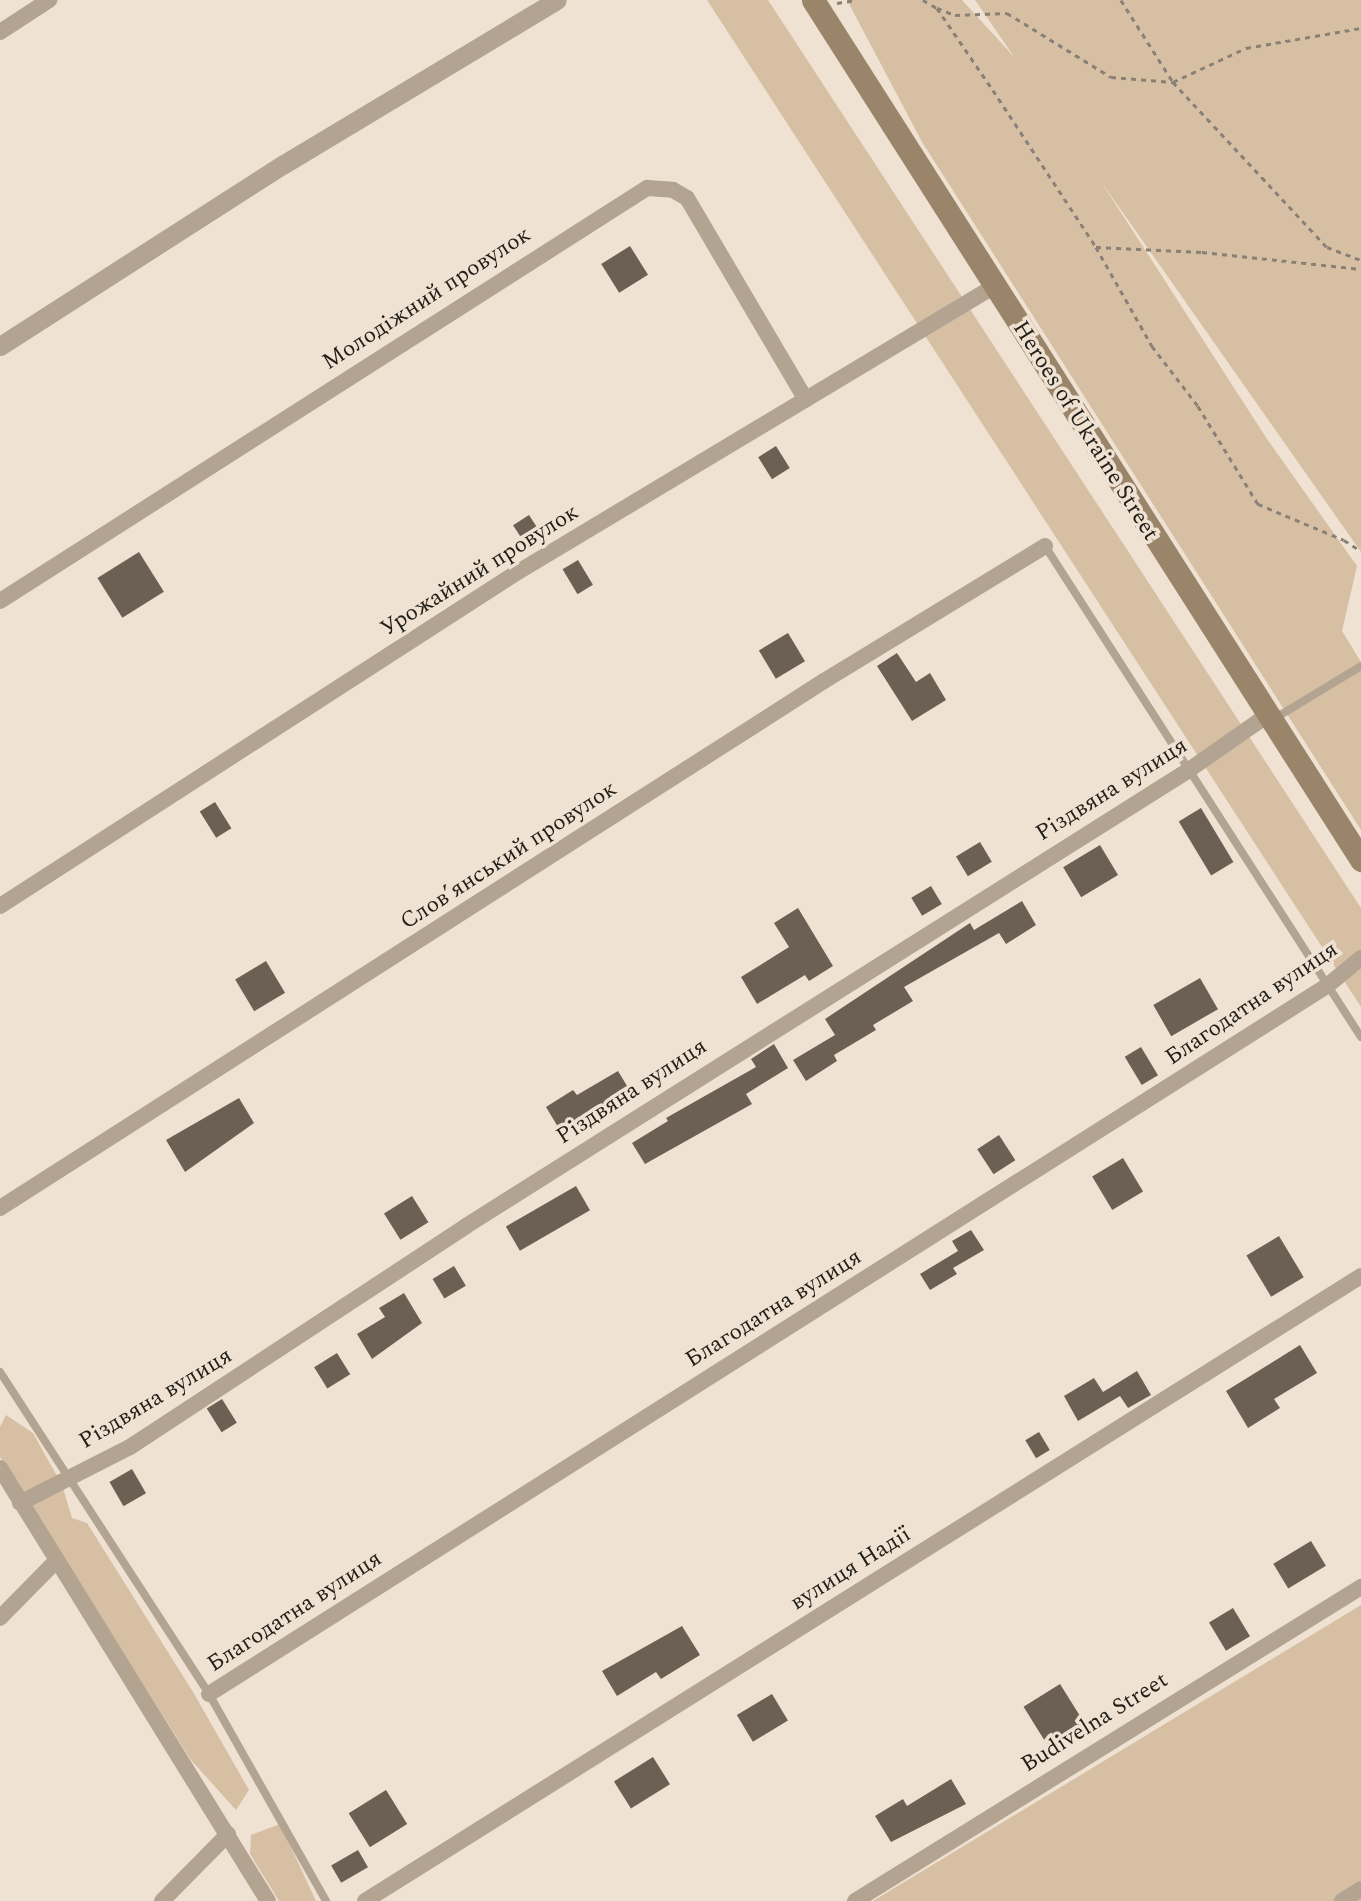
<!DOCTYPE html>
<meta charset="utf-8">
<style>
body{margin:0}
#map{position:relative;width:1361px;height:1901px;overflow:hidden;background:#efe2d3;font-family:Spectral,serif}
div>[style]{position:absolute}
.green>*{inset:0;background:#d6bfa3}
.building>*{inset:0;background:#6b6053;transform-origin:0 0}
.path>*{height:2.5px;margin-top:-1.25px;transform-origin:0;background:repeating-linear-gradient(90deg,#898076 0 5px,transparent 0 10px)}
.service>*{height:8px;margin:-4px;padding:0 4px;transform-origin:4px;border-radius:4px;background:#b3a492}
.minor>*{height:16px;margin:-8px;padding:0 8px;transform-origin:8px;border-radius:8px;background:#b3a492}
.tertiary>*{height:19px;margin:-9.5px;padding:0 9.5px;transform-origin:9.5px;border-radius:9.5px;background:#b3a492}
.secondary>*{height:23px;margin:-11.5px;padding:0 11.5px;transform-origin:11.5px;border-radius:11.5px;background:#9a856a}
span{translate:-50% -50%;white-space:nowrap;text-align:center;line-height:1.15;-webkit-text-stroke:7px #efe2d3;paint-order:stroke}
.street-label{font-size:23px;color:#211d17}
</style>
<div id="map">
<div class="green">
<i style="clip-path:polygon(707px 0,768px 0,1361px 908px,1361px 1007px)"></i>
<i style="clip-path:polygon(847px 0,962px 0,1015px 58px,975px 0,1361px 0,1361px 552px,1100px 180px,1267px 439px,1357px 566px,1342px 631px,1361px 662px,1361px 830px,922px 142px)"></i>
<i style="clip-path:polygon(6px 1415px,33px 1433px,62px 1485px,72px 1518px,87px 1523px,193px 1692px,249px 1790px,236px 1810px,191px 1760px,0 1457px,0 1427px)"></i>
<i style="clip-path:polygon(1361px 1605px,1361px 1901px,873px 1901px)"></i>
<i style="clip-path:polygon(280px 1824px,316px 1901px,279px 1901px,250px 1854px,251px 1835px)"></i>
</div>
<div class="building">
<i style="left:630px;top:246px;width:34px;height:34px;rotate:58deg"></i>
<i style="left:776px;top:446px;width:26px;height:21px;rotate:58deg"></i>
<i style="left:529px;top:515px;width:20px;height:19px;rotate:57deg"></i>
<i style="left:139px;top:552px;width:47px;height:49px;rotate:58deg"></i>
<i style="left:578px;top:560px;width:29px;height:18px;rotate:59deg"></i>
<i style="left:788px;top:633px;width:33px;height:34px;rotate:59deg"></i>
<i style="clip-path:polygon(897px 653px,916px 682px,930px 673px,946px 700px,912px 721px,877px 666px)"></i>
<i style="left:215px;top:802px;width:31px;height:18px;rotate:58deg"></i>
<i style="left:1201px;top:808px;width:63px;height:26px;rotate:59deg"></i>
<i style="left:980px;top:842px;width:23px;height:28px;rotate:59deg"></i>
<i style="left:1100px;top:845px;width:35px;height:43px;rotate:59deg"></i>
<i style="left:931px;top:886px;width:21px;height:23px;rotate:59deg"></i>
<i style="clip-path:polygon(1022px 901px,1036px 925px,1006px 944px,999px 933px,904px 987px,913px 1001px,873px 1025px,876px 1030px,834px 1055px,837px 1061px,806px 1081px,793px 1060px,835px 1035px,825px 1019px,970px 923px,974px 930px)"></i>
<i style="clip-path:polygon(798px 908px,833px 966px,809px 981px,805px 975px,757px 1004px,741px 977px,789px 947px,774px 923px)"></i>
<i style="left:266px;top:961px;width:37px;height:36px;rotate:59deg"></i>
<i style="left:1200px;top:978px;width:36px;height:54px;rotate:60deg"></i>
<i style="clip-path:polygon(774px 1044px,788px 1068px,746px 1094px,752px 1104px,645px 1164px,632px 1143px,668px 1121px,666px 1118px,756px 1067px,751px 1059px)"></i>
<i style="left:1141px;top:1047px;width:33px;height:19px;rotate:59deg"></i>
<i style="clip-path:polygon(618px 1071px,632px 1094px,561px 1132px,546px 1107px,573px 1090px,577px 1095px)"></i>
<i style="clip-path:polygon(239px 1098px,254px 1123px,185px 1172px,166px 1140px)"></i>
<i style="left:999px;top:1135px;width:30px;height:26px;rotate:57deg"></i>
<i style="left:1123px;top:1158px;width:39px;height:36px;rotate:59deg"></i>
<i style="left:576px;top:1186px;width:28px;height:81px;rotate:60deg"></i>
<i style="left:412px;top:1196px;width:31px;height:33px;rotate:58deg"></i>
<i style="clip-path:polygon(971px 1230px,984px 1250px,953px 1268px,957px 1274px,930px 1290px,920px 1274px,958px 1251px,952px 1241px)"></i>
<i style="left:1279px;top:1236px;width:48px;height:38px;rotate:59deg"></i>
<i style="left:454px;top:1266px;width:23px;height:25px;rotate:59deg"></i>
<i style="clip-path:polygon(404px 1293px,422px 1323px,372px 1359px,357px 1334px,385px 1317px,379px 1308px)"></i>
<i style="clip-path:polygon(1300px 1345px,1317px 1373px,1274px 1399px,1280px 1408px,1248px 1428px,1226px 1391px)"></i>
<i style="left:337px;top:1353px;width:25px;height:27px;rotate:58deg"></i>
<i style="clip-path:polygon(1137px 1371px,1151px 1395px,1128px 1408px,1120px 1396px,1078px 1421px,1064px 1396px,1094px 1378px,1103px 1392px)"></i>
<i style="left:222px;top:1399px;width:28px;height:18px;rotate:58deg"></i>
<i style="left:1039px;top:1432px;width:21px;height:16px;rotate:59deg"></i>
<i style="left:132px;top:1469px;width:28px;height:26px;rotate:60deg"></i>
<i style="left:1311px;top:1541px;width:29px;height:44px;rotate:59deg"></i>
<i style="left:1233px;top:1608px;width:33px;height:28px;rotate:59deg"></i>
<i style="clip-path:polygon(682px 1626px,700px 1655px,661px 1679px,656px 1672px,617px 1696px,602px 1671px)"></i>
<i style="left:1060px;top:1684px;width:52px;height:43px;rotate:58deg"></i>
<i style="left:772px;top:1694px;width:31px;height:41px;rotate:59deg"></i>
<i style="left:653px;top:1757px;width:32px;height:46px;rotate:58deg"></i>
<i style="clip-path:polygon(951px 1779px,966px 1804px,891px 1842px,875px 1816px,903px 1799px,907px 1806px)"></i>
<i style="left:386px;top:1790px;width:40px;height:44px;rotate:58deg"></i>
<i style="left:358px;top:1850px;width:20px;height:31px;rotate:60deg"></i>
</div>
<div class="path">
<i style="left:923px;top:0;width:16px;rotate:30deg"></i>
<i style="left:937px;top:8px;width:99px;rotate:55.7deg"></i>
<i style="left:993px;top:90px;width:188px;rotate:56.7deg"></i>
<i style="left:1096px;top:247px;width:114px;rotate:60.5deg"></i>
<i style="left:1152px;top:346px;width:76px;rotate:52.5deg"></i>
<i style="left:1198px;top:406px;width:115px;rotate:58.5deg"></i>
<i style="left:1258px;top:504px;width:93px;rotate:22.7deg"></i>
<i style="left:1344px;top:540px;width:20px;rotate:33deg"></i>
<i style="left:1121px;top:0;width:97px;rotate:57.6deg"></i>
<i style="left:1173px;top:82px;width:81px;rotate:-25deg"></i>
<i style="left:1246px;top:48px;width:117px;rotate:-9.9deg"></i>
<i style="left:837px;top:3px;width:19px;rotate:-9deg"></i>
<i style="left:937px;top:8px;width:19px;rotate:21deg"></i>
<i style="left:955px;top:15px;width:52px;rotate:-2.2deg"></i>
<i style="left:1007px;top:13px;width:122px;rotate:31.6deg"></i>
<i style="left:1111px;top:77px;width:62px;rotate:4.6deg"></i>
<i style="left:1173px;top:82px;width:226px;rotate:47deg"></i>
<i style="left:1327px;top:247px;width:36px;rotate:21deg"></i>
<i style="left:1096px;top:247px;width:106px;rotate:2.7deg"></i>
<i style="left:1202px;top:252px;width:160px;rotate:6.1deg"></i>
</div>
<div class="service">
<i style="left:1045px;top:546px;width:584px;rotate:57.24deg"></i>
<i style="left:1272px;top:720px;width:104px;rotate:-31.2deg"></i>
<i style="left:0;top:1372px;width:384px;rotate:57deg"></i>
<i style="left:209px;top:1694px;width:238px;rotate:60.5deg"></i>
</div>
<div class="minor">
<i style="left:0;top:32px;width:59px;rotate:-33.1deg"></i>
<i style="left:0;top:601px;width:768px;rotate:-32.55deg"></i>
<i style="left:647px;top:188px;width:26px;rotate:4deg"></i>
<i style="left:673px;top:190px;width:16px;rotate:30deg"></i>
<i style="left:687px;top:198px;width:234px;rotate:59.5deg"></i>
<i style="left:0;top:906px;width:611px;rotate:-32.83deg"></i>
<i style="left:513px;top:575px;width:560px;rotate:-30.96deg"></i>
<i style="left:0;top:1208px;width:978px;rotate:-32.6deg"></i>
<i style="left:824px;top:681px;width:259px;rotate:-31.4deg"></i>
<i style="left:0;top:1468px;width:509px;rotate:58.25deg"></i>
<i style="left:20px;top:1503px;width:123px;rotate:-27deg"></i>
<i style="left:130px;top:1447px;width:402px;rotate:-33.3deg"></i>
<i style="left:466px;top:1226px;width:855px;rotate:-32.24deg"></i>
<i style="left:1189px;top:770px;width:94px;rotate:-35deg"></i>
<i style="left:0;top:1618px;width:78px;rotate:-45.5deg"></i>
<i style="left:209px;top:1694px;width:1323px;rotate:-32.35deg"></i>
<i style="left:1327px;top:986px;width:44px;rotate:-39.5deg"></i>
<i style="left:162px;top:1901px;width:94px;rotate:-45.4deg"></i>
<i style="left:365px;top:1901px;width:1176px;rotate:-32.11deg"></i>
<i style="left:855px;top:1901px;width:596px;rotate:-31.82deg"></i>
<i style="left:1342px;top:1901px;width:22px;rotate:-32deg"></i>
</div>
<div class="tertiary">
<i style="left:0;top:346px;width:337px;rotate:-32.7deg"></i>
<i style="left:284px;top:164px;width:318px;rotate:-31deg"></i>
</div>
<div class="secondary">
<i style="left:813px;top:0;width:1020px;rotate:57.49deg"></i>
</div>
<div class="street-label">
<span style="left:427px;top:299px;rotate:-33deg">Молодіжний провулок</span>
<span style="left:1085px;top:431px;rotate:58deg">Heroes of Ukraine Street</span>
<span style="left:480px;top:571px;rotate:-32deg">Урожайний провулок</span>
<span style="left:1112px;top:790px;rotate:-32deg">Різдвяна вулиця</span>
<span style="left:509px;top:856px;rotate:-33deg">Словʼянський провулок</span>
<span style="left:1252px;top:1004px;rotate:-34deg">Благодатна вулиця</span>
<span style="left:632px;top:1092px;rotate:-33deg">Різдвяна вулиця</span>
<span style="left:774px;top:1309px;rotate:-32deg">Благодатна вулиця</span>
<span style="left:156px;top:1399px;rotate:-31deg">Різдвяна вулиця</span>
<span style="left:851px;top:1569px;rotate:-32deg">вулиця Надії</span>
<span style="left:295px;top:1612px;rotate:-33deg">Благодатна вулиця</span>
<span style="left:1095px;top:1723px;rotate:-32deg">Budivelna Street</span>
</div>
</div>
